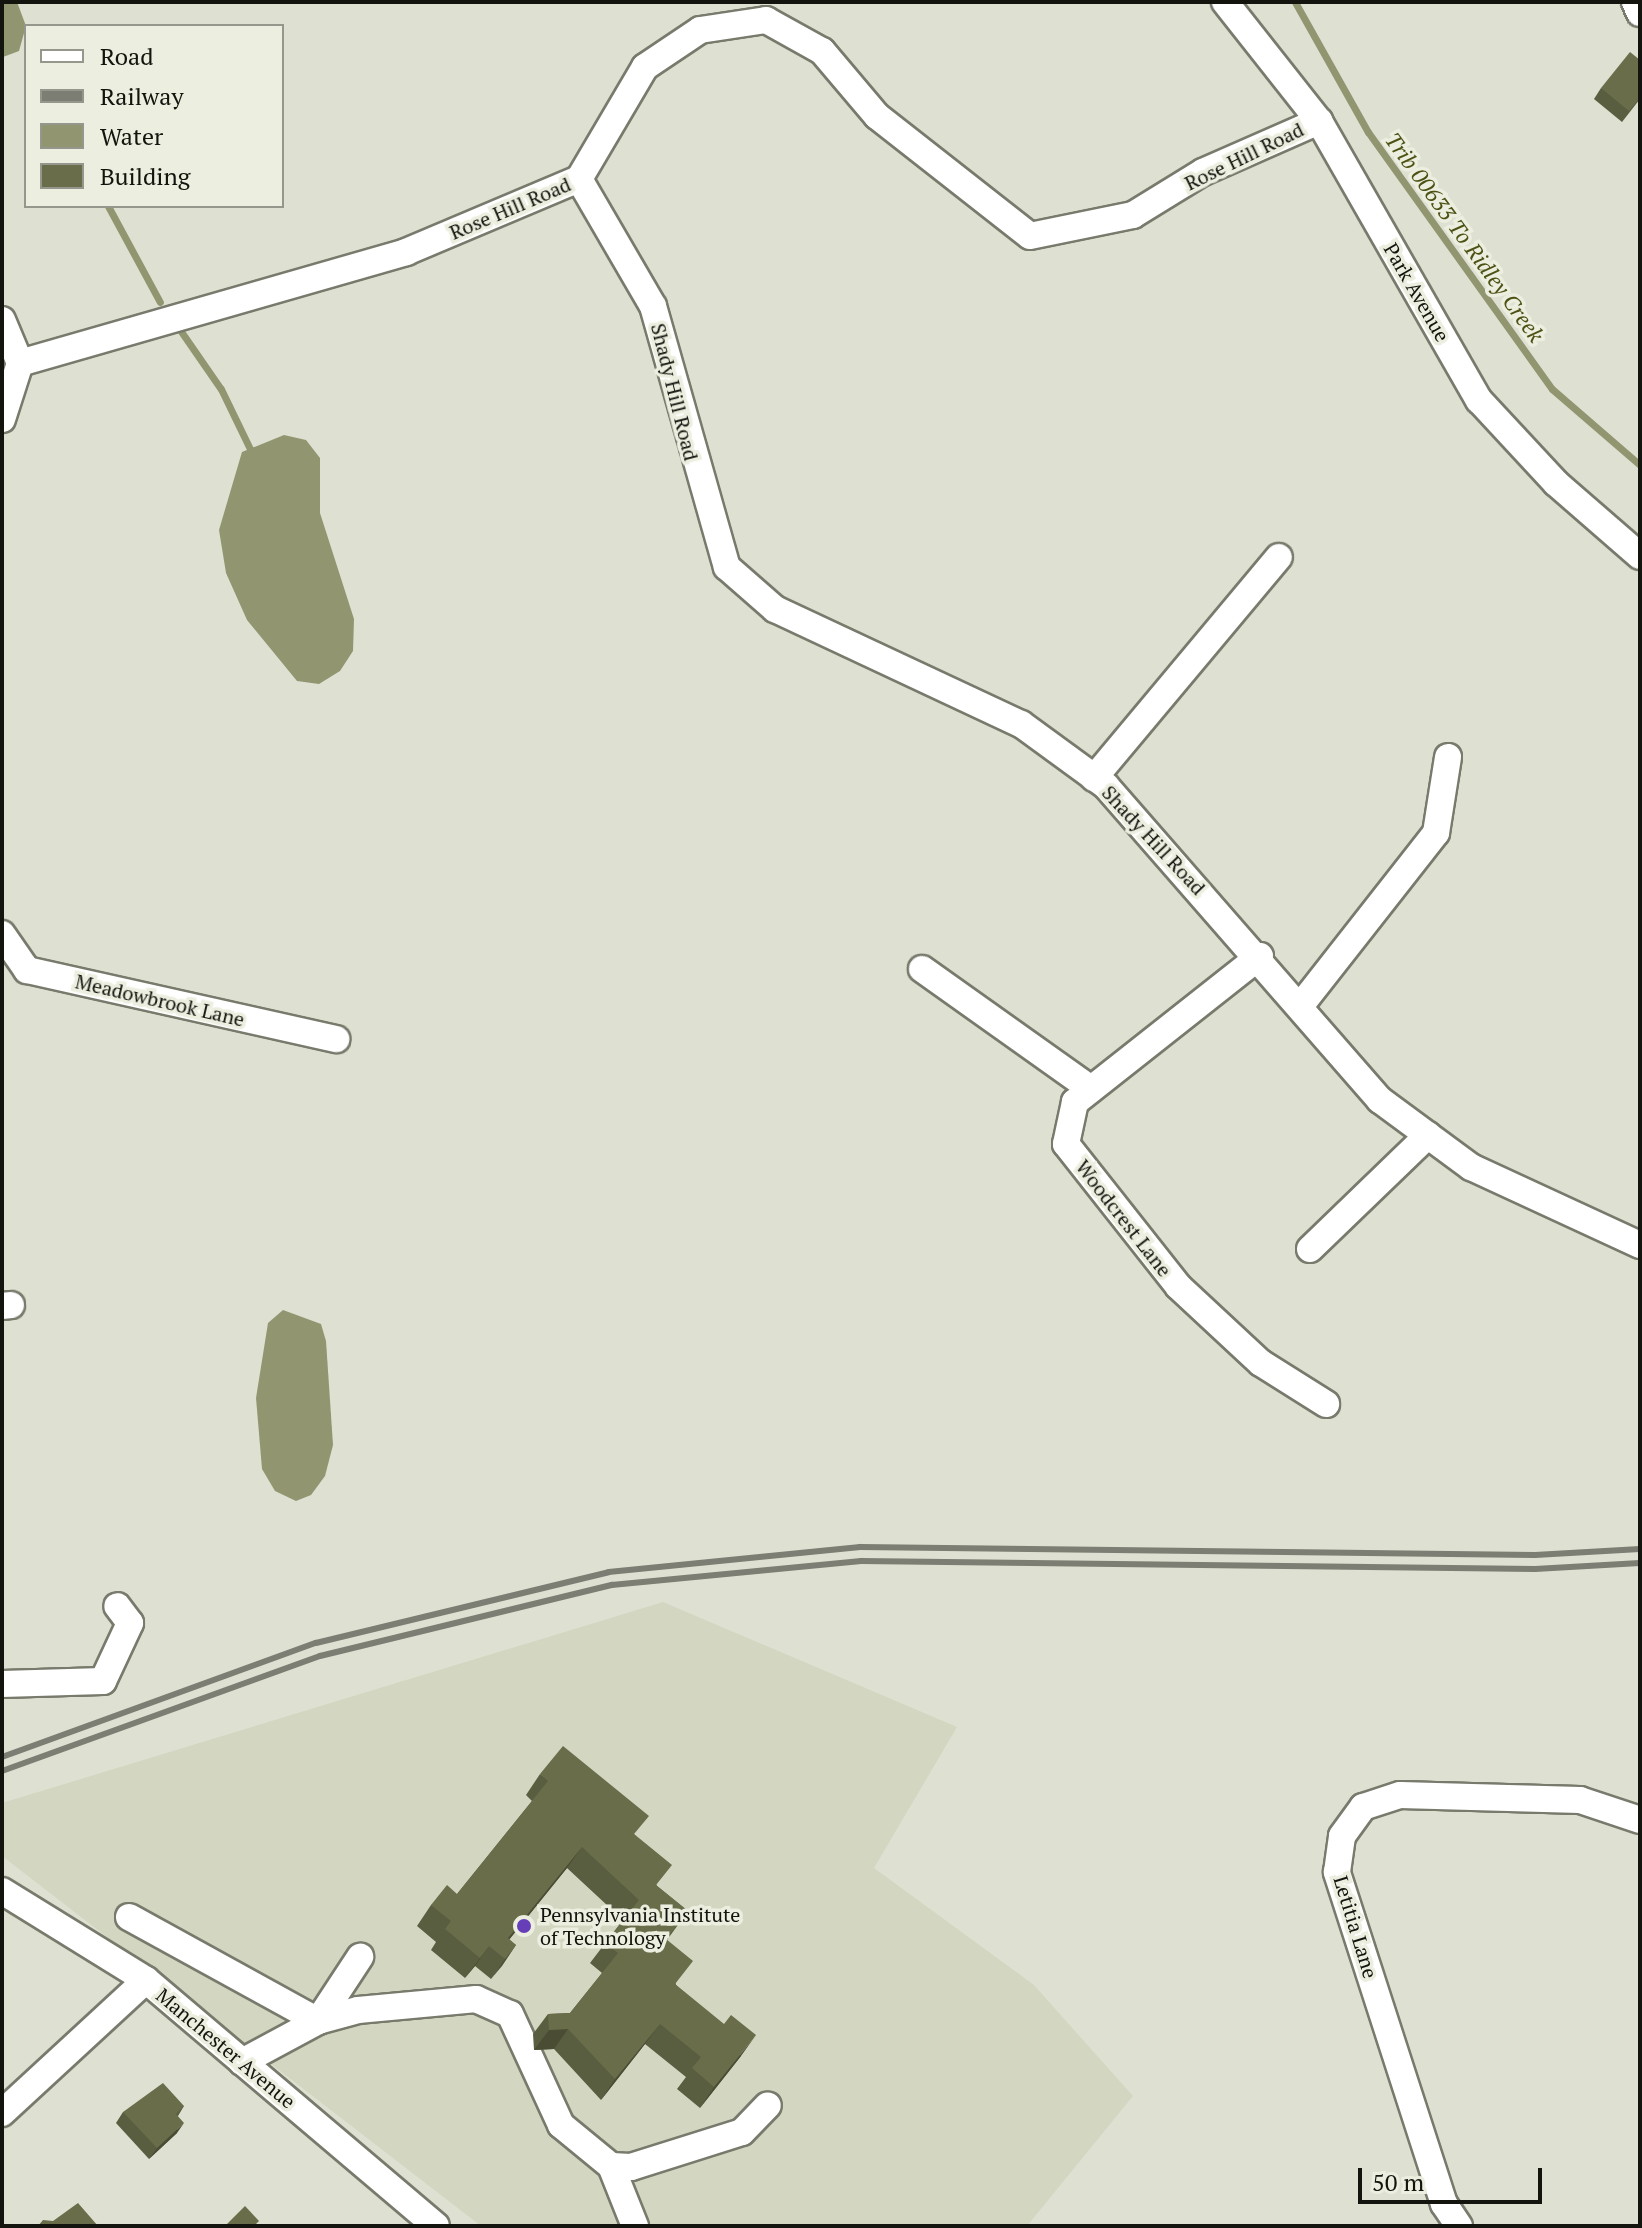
<!DOCTYPE html>
<style>
body{margin:0}
#map{position:relative;width:1642px;height:2228px;overflow:hidden;background:#dee0d2;font-family:"PT Serif",serif}
div>[style]{position:absolute}
.built>*{inset:0;background:#d3d6c0}
.water>*{inset:0;background:#919671}
.stream>*{height:7px;margin:-3.5px;padding:0 3.5px;transform-origin:3.5px;border-radius:3.5px;background:#919671}
.roads{filter:drop-shadow(2px 0 #787a6c) drop-shadow(-2px 0 #787a6c) drop-shadow(0 2px #787a6c) drop-shadow(0 -2px #787a6c)}
.minor>*{height:26px;margin:-13px;padding:0 13px;transform-origin:13px;border-radius:13px;background:#fff}
.rail>*{height:6px;margin:-3px;padding:0 3px;transform-origin:3px;border-radius:3px;background:#7c7d73}
.wall>*{inset:0;background:#5a5e40}
.shaded-wall>*{inset:0;background:#4a4c34}
.building>*{inset:0;background:#696d4a}
.dots>*{width:22px;height:22px;translate:-50% -50%;box-sizing:border-box;border:4px solid #eceedf;border-radius:50%}
span{translate:-50% -50%;white-space:nowrap;text-align:center;line-height:1.15;-webkit-text-stroke:7px #eceedf;paint-order:stroke}
.street-label{font-size:20px;color:#14140f}
.poi-label{font-size:20px;color:#14140f}
.left{translate:0 -50%;text-align:left}
.water-label{font-size:22px;color:#4d5113;font-style:italic}
.frame{position:absolute;inset:0;border:4px solid #14140f;pointer-events:none}
.legend{position:absolute;left:24px;top:24px;width:260px;height:184px;box-sizing:border-box;background:#eceedf;border:2px solid #96978c;margin:0;padding:10px 14px;list-style:none;font-size:24px;color:#14140f}
.legend li{display:flex;align-items:center;gap:16px;height:40px}
.legend b{width:40px;border:2px solid #96978c}
.scale{position:absolute;left:1358px;top:2168px;width:184px;height:36px;box-sizing:border-box;border:4px solid #14140f;border-top:0;padding-left:10px;font-size:24px;line-height:28px;white-space:nowrap;color:#14140f;-webkit-text-stroke:6px #eceedf;paint-order:stroke}
</style>
<div id="map">
<div class="built">
<i style="clip-path:polygon(663px 1602px,957px 1727px,874px 1868px,1034px 1985px,1133px 2096px,1027px 2226px,481px 2226px,2px 1856px,2px 1803px)"></i>
</div>
<div class="water">
<i style="clip-path:polygon(2px 2px,17px 2px,26px 26px,19px 51px,3px 57px)"></i>
<i style="clip-path:polygon(284px 435px,306px 440px,320px 458px,320px 513px,354px 619px,353px 651px,340px 671px,319px 684px,297px 681px,247px 620px,226px 573px,219px 530px,242px 452px)"></i>
<i style="clip-path:polygon(283px 1310px,321px 1324px,326px 1341px,333px 1445px,325px 1476px,311px 1495px,296px 1501px,275px 1491px,262px 1469px,256px 1398px,268px 1323px)"></i>
</div>
<div class="stream">
<i style="left:1295px;top:2px;width:149px;rotate:60.7deg"></i>
<i style="left:1368px;top:132px;width:316px;rotate:54.4deg"></i>
<i style="left:1552px;top:389px;width:116px;rotate:40.8deg"></i>
<i style="left:108px;top:206px;width:109px;rotate:61.6deg"></i>
<i style="left:178px;top:327px;width:75px;rotate:55.3deg"></i>
<i style="left:221px;top:389px;width:67px;rotate:64.2deg"></i>
</div>
<div class="roads">
<div class="minor">
<i style="left:1225px;top:2px;width:152px;rotate:51.7deg"></i>
<i style="left:1319px;top:121px;width:322px;rotate:60.2deg"></i>
<i style="left:1479px;top:400px;width:113px;rotate:47.1deg"></i>
<i style="left:1556px;top:483px;width:111px;rotate:41deg"></i>
<i style="left:1635px;top:2px;width:12px;rotate:66deg"></i>
<i style="left:579px;top:179px;width:147px;rotate:59.8deg"></i>
<i style="left:653px;top:306px;width:271px;rotate:74.2deg"></i>
<i style="left:727px;top:567px;width:64px;rotate:41.2deg"></i>
<i style="left:775px;top:609px;width:272px;rotate:25.1deg"></i>
<i style="left:1021px;top:724px;width:105px;rotate:36.1deg"></i>
<i style="left:1106px;top:786px;width:417px;rotate:48.9deg"></i>
<i style="left:1380px;top:1100px;width:113px;rotate:36.4deg"></i>
<i style="left:1471px;top:1167px;width:186px;rotate:24.8deg"></i>
<i style="left:2px;top:320px;width:47px;rotate:67.3deg"></i>
<i style="left:20px;top:363px;width:59px;rotate:107.8deg"></i>
<i style="left:20px;top:363px;width:402px;rotate:-16deg"></i>
<i style="left:406px;top:252px;width:188px;rotate:-22.9deg"></i>
<i style="left:579px;top:179px;width:130px;rotate:-59.5deg"></i>
<i style="left:645px;top:67px;width:66px;rotate:-33.9deg"></i>
<i style="left:700px;top:30px;width:67px;rotate:-8.6deg"></i>
<i style="left:766px;top:20px;width:64px;rotate:29deg"></i>
<i style="left:822px;top:51px;width:85px;rotate:49.8deg"></i>
<i style="left:877px;top:116px;width:194px;rotate:38.1deg"></i>
<i style="left:1030px;top:236px;width:105px;rotate:-11.5deg"></i>
<i style="left:1133px;top:215px;width:82px;rotate:-31.6deg"></i>
<i style="left:1203px;top:172px;width:127px;rotate:-23.7deg"></i>
<i style="left:1094px;top:778px;width:288px;rotate:-50.1deg"></i>
<i style="left:2px;top:934px;width:44px;rotate:55.2deg"></i>
<i style="left:27px;top:970px;width:317px;rotate:12.6deg"></i>
<i style="left:1260px;top:956px;width:236px;rotate:141.7deg"></i>
<i style="left:1075px;top:1102px;width:43px;rotate:102.1deg"></i>
<i style="left:1066px;top:1144px;width:181px;rotate:51.7deg"></i>
<i style="left:1178px;top:1286px;width:113px;rotate:42.9deg"></i>
<i style="left:1261px;top:1363px;width:77px;rotate:32.2deg"></i>
<i style="left:922px;top:969px;width:207px;rotate:35.4deg"></i>
<i style="left:1301px;top:1005px;width:219px;rotate:-51.9deg"></i>
<i style="left:1436px;top:833px;width:77px;rotate:-81deg"></i>
<i style="left:1310px;top:1249px;width:164px;rotate:-44deg"></i>
<i style="left:2px;top:1306px;width:9px;rotate:-6deg"></i>
<i style="left:2px;top:1684px;width:101px;rotate:-1.7deg"></i>
<i style="left:103px;top:1681px;width:64px;rotate:-65deg"></i>
<i style="left:130px;top:1623px;width:21px;rotate:-127deg"></i>
<i style="left:2px;top:1891px;width:169px;rotate:31.7deg"></i>
<i style="left:146px;top:1980px;width:380px;rotate:40.3deg"></i>
<i style="left:129px;top:1917px;width:216px;rotate:28.8deg"></i>
<i style="left:318px;top:2021px;width:77px;rotate:-56.7deg"></i>
<i style="left:242px;top:2062px;width:86px;rotate:-28.3deg"></i>
<i style="left:318px;top:2021px;width:41px;rotate:-15.4deg"></i>
<i style="left:358px;top:2010px;width:119px;rotate:-5.3deg"></i>
<i style="left:476px;top:1999px;width:37px;rotate:24deg"></i>
<i style="left:510px;top:2014px;width:122px;rotate:65.3deg"></i>
<i style="left:561px;top:2125px;width:65px;rotate:39.4deg"></i>
<i style="left:611px;top:2166px;width:20px;rotate:3deg"></i>
<i style="left:631px;top:2167px;width:116px;rotate:-17.5deg"></i>
<i style="left:742px;top:2132px;width:37px;rotate:-46deg"></i>
<i style="left:2px;top:2113px;width:196px;rotate:-42.7deg"></i>
<i style="left:611px;top:2166px;width:65px;rotate:68.2deg"></i>
<i style="left:1459px;top:2226px;width:27px;rotate:-124deg"></i>
<i style="left:1444px;top:2204px;width:349px;rotate:-107.9deg"></i>
<i style="left:1337px;top:1872px;width:36px;rotate:-82deg"></i>
<i style="left:1342px;top:1836px;width:36px;rotate:-54deg"></i>
<i style="left:1363px;top:1807px;width:39px;rotate:-18deg"></i>
<i style="left:1400px;top:1795px;width:180px;rotate:1.6deg"></i>
<i style="left:1580px;top:1800px;width:63px;rotate:18.4deg"></i>
</div>
</div>
<div class="rail">
<i style="left:2px;top:1757px;width:334px;rotate:-20deg"></i>
<i style="left:316px;top:1643px;width:301px;rotate:-13.6deg"></i>
<i style="left:609px;top:1572px;width:252px;rotate:-5.7deg"></i>
<i style="left:860px;top:1547px;width:675px;rotate:0.68deg"></i>
<i style="left:1535px;top:1555px;width:105px;rotate:-3.3deg"></i>
<i style="left:2px;top:1771px;width:338px;rotate:-19.9deg"></i>
<i style="left:320px;top:1656px;width:301px;rotate:-13.7deg"></i>
<i style="left:612px;top:1585px;width:250px;rotate:-5.5deg"></i>
<i style="left:861px;top:1561px;width:674px;rotate:0.68deg"></i>
<i style="left:1535px;top:1569px;width:105px;rotate:-3.3deg"></i>
</div>
<div class="wall">
<i style="clip-path:polygon(1601px 88px,1640px 99px,1622px 122px,1594px 99px)"></i>
<i style="clip-path:polygon(540px 1774px,635px 1835px,657px 1886px,688px 1911px,667px 1940px,676px 1985px,741px 2056px,700px 2108px,677px 2089px,686px 2077px,645px 2044px,601px 2100px,554px 2049px,534px 2050px,533px 2034px,548px 2014px,570px 2013px,602px 1973px,590px 1963px,623px 1920px,567px 1868px,509px 1940px,516px 1945px,491px 1979px,475px 1966px,465px 1978px,431px 1950px,436px 1942px,417px 1926px,431px 1905px,457px 1894px,532px 1801px,526px 1795px)"></i>
<i style="clip-path:polygon(184px 2106px,178px 2116px,177px 2133px,149px 2159px,116px 2123px,123px 2112px)"></i>
</div>
<div class="shaded-wall">
<i style="clip-path:polygon(582px 1847px,567px 1868px,498px 1953px,508px 1938px)"></i>
<i style="clip-path:polygon(516px 1945px,502px 1966px,491px 1979px,505px 1959px)"></i>
<i style="clip-path:polygon(489px 1946px,475px 1966px,465px 1978px)"></i>
<i style="clip-path:polygon(660px 2024px,645px 2044px,601px 2100px,615px 2079px)"></i>
<i style="clip-path:polygon(568px 2029px,554px 2049px,534px 2050px,549px 2030px)"></i>
<i style="clip-path:polygon(756px 2035px,741px 2056px,700px 2108px,714px 2087px)"></i>
<i style="clip-path:polygon(184px 2123px,177px 2133px,149px 2159px,157px 2148px)"></i>
</div>
<div class="building">
<i style="clip-path:polygon(1630px 52px,1640px 60px,1640px 98px,1629px 111px,1601px 88px)"></i>
<i style="clip-path:polygon(563px 1746px,649px 1816px,634px 1834px,672px 1865px,656px 1885px,688px 1911px,666px 1939px,693px 1961px,675px 1984px,724px 2024px,731px 2015px,756px 2035px,714px 2087px,692px 2068px,701px 2057px,660px 2024px,615px 2079px,568px 2029px,549px 2030px,548px 2014px,570px 2013px,618px 1953px,605px 1943px,639px 1900px,582px 1847px,508px 1938px,516px 1945px,505px 1959px,489px 1946px,480px 1958px,445px 1929px,451px 1921px,431px 1905px,447px 1885px,457px 1894px,548px 1781px,540px 1774px)"></i>
<i style="clip-path:polygon(163px 2083px,184px 2106px,176px 2114px,184px 2123px,157px 2148px,123px 2112px)"></i>
<i style="clip-path:polygon(78px 2203px,98px 2226px,38px 2226px,43px 2220px,53px 2221px)"></i>
<i style="clip-path:polygon(245px 2206px,259px 2221px,254px 2226px,225px 2226px)"></i>
</div>
<div class="dots">
<i style="left:524px;top:1926px;background:#663fb8"></i>
</div>
<div class="street-label">
<span style="left:1244px;top:156px;rotate:-26deg">Rose Hill Road</span>
<span style="left:510px;top:208px;rotate:-23deg">Rose Hill Road</span>
<span style="left:1417px;top:292px;rotate:60deg">Park Avenue</span>
<span style="left:675px;top:392px;rotate:76deg">Shady Hill Road</span>
<span style="left:1154px;top:840px;rotate:47deg">Shady Hill Road</span>
<span style="left:160px;top:1000px;rotate:13deg">Meadowbrook Lane</span>
<span style="left:1124px;top:1218px;rotate:52deg">Woodcrest Lane</span>
<span style="left:1356px;top:1927px;rotate:73deg">Letitia Lane</span>
<span style="left:226px;top:2048px;rotate:40deg">Manchester Avenue</span>
</div>
<div class="poi-label">
<span class="left" style="left:540px;top:1926px">Pennsylvania Institute<br>of Technology</span>
</div>
<div class="water-label">
<span style="left:1465px;top:237px;rotate:54deg">Trib 00633 To Ridley Creek</span>
</div>
<div class="frame"></div>
<ul class="legend">
<li><b style="height:10px;background:#fff"></b>Road</li>
<li><b style="height:10px;background:#7c7d73"></b>Railway</li>
<li><b style="height:22px;background:#919671"></b>Water</li>
<li><b style="height:22px;background:#696d4a"></b>Building</li>
</ul>
<div class="scale">50 m</div>
</div>
